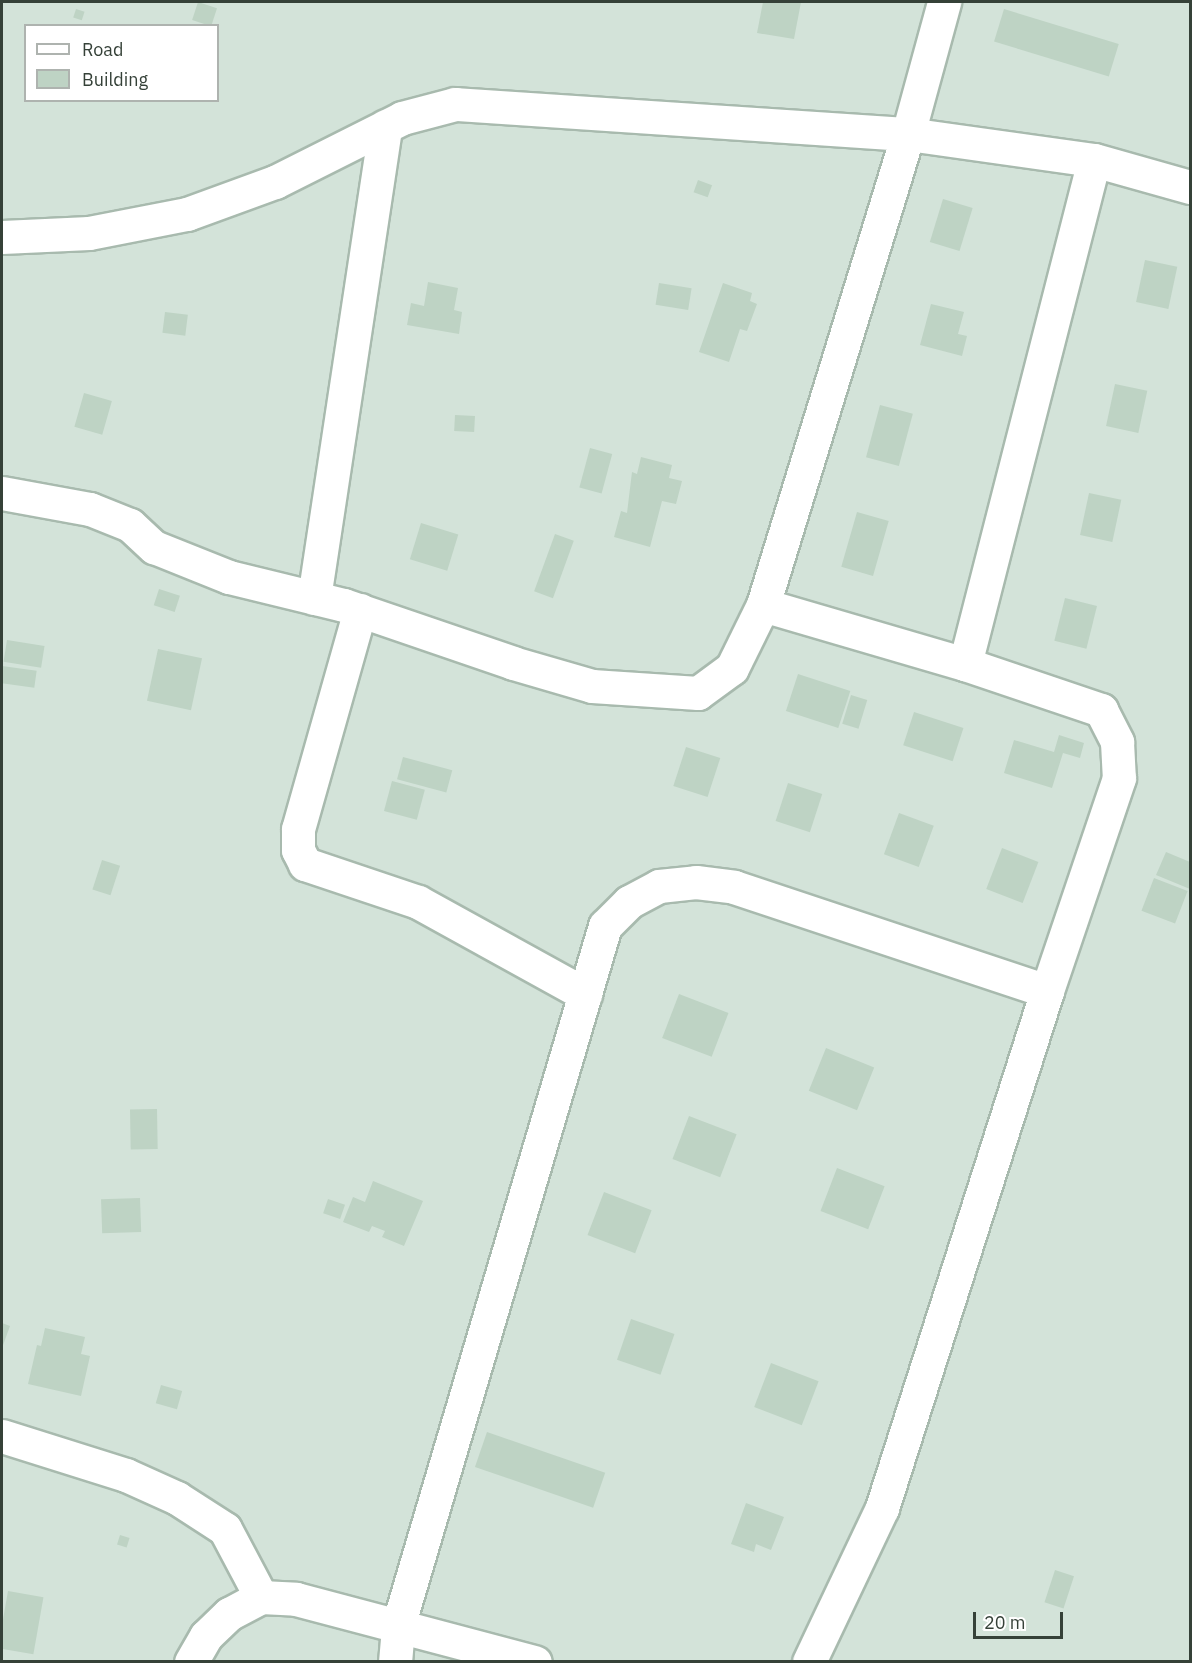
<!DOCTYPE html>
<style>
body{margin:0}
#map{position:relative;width:1192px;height:1663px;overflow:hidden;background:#e4f0e9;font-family:"IBM Plex Sans",sans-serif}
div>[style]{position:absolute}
.residential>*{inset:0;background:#d3e3d9}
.building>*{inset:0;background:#bed3c4;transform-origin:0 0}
.roads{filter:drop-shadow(2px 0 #a8baae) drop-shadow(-2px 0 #a8baae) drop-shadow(0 2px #a8baae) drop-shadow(0 -2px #a8baae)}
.minor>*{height:33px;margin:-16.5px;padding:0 16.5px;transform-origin:16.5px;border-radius:16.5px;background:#fff}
span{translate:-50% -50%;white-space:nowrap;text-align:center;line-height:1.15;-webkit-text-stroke:5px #fff;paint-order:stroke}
.frame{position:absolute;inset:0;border:3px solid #354138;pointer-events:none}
.legend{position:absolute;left:24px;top:24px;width:195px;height:78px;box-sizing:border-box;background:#fff;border:2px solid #aeb3af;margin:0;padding:8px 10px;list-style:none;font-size:18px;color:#354138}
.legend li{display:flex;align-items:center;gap:12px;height:30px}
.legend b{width:30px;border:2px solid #aeb3af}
.scale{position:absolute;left:973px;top:1612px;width:90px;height:27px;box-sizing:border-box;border:3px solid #354138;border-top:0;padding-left:8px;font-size:18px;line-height:21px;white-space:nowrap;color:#354138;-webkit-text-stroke:4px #fff;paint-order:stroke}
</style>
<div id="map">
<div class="residential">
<i style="clip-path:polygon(evenodd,2px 2px,1190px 2px,1190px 1661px,2px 1661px,2px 2px,26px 26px,218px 26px,218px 100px,26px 100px,26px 26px)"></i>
</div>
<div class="building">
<i style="left:198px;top:2px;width:20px;height:19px;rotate:18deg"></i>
<i style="clip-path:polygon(763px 2px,801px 2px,794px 39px,757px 33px)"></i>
<i style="left:76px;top:9px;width:9px;height:9px;rotate:18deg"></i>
<i style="left:1004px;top:9px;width:120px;height:34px;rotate:17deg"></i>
<i style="left:698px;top:180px;width:15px;height:13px;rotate:20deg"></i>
<i style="left:943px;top:199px;width:31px;height:45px;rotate:17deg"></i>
<i style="left:1145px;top:260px;width:33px;height:43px;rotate:12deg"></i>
<i style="clip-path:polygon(428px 282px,458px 288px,454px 310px,462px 312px,459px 334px,407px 325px,411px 303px,424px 306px)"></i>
<i style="left:659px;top:283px;width:33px;height:22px;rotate:9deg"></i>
<i style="clip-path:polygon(723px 283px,752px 293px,750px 301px,757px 304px,747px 331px,740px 329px,729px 362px,699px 352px)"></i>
<i style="clip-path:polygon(931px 304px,964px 312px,958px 334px,967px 336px,962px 356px,920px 345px)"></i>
<i style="left:165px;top:312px;width:23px;height:21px;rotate:7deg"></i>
<i style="left:1115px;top:384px;width:33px;height:43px;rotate:12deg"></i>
<i style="left:84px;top:393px;width:29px;height:35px;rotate:16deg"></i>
<i style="left:880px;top:405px;width:34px;height:54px;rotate:15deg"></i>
<i style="left:455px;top:415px;width:20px;height:16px;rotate:3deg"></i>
<i style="left:590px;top:448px;width:23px;height:41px;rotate:15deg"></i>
<i style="clip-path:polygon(641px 457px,672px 465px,669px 478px,682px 481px,676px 504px,662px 501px,650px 547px,614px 537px,621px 511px,627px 513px,632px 472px,637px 474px)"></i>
<i style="left:1089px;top:493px;width:33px;height:43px;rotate:12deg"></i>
<i style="left:857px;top:512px;width:33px;height:57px;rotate:16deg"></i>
<i style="left:421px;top:523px;width:39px;height:38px;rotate:17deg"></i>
<i style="left:555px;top:534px;width:20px;height:61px;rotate:20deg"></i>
<i style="left:159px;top:589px;width:22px;height:17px;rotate:18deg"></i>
<i style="left:1065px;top:598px;width:33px;height:44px;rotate:14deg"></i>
<i style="left:7px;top:640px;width:38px;height:22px;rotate:9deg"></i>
<i style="left:158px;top:649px;width:45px;height:53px;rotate:12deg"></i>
<i style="left:2px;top:666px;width:35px;height:17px;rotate:8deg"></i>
<i style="left:798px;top:674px;width:55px;height:39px;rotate:18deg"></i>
<i style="left:851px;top:695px;width:17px;height:30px;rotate:17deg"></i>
<i style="left:914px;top:712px;width:52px;height:35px;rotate:18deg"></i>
<i style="clip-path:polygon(1059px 735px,1084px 743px,1080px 758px,1063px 753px,1052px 788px,1004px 773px,1014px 740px,1054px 752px)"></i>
<i style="left:686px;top:747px;width:36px;height:41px;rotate:18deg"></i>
<i style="left:403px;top:757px;width:51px;height:23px;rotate:15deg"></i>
<i style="left:392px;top:781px;width:34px;height:31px;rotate:15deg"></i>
<i style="left:788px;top:783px;width:36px;height:40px;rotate:18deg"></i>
<i style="left:899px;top:813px;width:37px;height:44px;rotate:20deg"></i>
<i style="left:1002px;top:848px;width:39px;height:44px;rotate:21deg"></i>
<i style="clip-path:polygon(1166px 852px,1190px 862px,1190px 889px,1156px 875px)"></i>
<i style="left:102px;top:860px;width:19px;height:31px;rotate:18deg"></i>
<i style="left:1154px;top:878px;width:36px;height:35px;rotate:21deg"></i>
<i style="left:679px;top:994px;width:53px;height:47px;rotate:21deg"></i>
<i style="left:826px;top:1048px;width:52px;height:46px;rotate:22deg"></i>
<i style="left:157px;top:1109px;width:40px;height:27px;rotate:89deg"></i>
<i style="left:689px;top:1116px;width:51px;height:46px;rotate:21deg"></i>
<i style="left:837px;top:1168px;width:51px;height:46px;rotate:21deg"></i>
<i style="clip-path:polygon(373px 1181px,423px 1201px,404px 1246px,382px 1237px,385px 1231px,372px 1226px,369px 1232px,343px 1222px,353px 1197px,365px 1202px)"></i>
<i style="left:604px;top:1192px;width:51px;height:46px;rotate:21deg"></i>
<i style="left:140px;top:1198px;width:34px;height:39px;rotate:88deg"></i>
<i style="left:328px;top:1199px;width:18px;height:15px;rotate:19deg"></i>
<i style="left:631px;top:1319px;width:46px;height:43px;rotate:19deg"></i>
<i style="clip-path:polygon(2px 1323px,10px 1326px,2px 1348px)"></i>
<i style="clip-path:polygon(45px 1328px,85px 1337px,81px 1354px,90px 1356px,81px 1396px,28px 1384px,37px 1345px,41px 1346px)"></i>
<i style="left:771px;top:1363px;width:51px;height:47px;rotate:21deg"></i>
<i style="left:161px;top:1385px;width:22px;height:19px;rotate:16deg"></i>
<i style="left:487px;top:1432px;width:125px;height:37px;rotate:19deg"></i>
<i style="clip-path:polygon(746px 1503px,784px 1517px,771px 1550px,756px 1544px,754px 1552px,731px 1544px)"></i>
<i style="left:120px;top:1535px;width:10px;height:10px;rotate:17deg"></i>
<i style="left:1055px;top:1570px;width:20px;height:34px;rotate:18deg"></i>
<i style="left:8px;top:1591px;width:36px;height:58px;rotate:10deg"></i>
</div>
<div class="roads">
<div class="minor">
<i style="left:2px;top:237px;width:87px;rotate:-2.6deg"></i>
<i style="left:89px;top:233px;width:100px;rotate:-11deg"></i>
<i style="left:187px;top:214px;width:94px;rotate:-20deg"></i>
<i style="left:275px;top:182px;width:142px;rotate:-26.7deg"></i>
<i style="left:402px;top:118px;width:55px;rotate:-14.8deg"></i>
<i style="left:455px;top:104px;width:454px;rotate:3.8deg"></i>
<i style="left:908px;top:134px;width:188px;rotate:8deg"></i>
<i style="left:1094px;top:160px;width:100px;rotate:15.7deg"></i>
<i style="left:2px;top:493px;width:89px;rotate:10.3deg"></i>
<i style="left:90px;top:509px;width:43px;rotate:21.8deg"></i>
<i style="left:130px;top:525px;width:33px;rotate:43deg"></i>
<i style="left:154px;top:547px;width:81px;rotate:21.8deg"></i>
<i style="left:229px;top:577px;width:118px;rotate:13.7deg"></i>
<i style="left:344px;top:605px;width:179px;rotate:18.9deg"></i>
<i style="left:513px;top:663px;width:82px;rotate:16.2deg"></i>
<i style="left:592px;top:686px;width:106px;rotate:3.8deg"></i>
<i style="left:698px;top:693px;width:42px;rotate:-36.3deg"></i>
<i style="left:732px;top:668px;width:70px;rotate:-63.8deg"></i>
<i style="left:763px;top:605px;width:493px;rotate:-72.9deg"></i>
<i style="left:908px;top:134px;width:137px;rotate:-74.7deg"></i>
<i style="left:314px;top:598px;width:477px;rotate:-81.4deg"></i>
<i style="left:763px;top:605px;width:210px;rotate:16.3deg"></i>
<i style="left:965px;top:664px;width:144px;rotate:18.7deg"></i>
<i style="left:1101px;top:710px;width:36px;rotate:63deg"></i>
<i style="left:1117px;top:742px;width:36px;rotate:87deg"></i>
<i style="left:1119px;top:778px;width:225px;rotate:108.7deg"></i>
<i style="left:360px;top:610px;width:228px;rotate:105.8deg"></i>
<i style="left:298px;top:829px;width:21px;rotate:90deg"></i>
<i style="left:298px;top:850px;width:16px;rotate:63deg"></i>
<i style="left:305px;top:864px;width:119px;rotate:18.6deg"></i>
<i style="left:418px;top:902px;width:191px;rotate:28.9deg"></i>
<i style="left:965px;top:664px;width:520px;rotate:-75.64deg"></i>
<i style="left:2px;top:1436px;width:130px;rotate:17.5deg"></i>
<i style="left:126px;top:1475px;width:56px;rotate:24.3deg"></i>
<i style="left:177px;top:1498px;width:57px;rotate:32.9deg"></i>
<i style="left:225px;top:1529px;width:77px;rotate:62.1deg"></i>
<i style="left:191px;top:1662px;width:30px;rotate:-60deg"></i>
<i style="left:206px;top:1636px;width:32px;rotate:-44deg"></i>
<i style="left:229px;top:1614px;width:36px;rotate:-28deg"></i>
<i style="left:261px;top:1597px;width:35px;rotate:3deg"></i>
<i style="left:296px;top:1599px;width:247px;rotate:14.8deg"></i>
<i style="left:395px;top:1662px;width:36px;rotate:-85deg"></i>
<i style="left:398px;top:1626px;width:730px;rotate:-73.53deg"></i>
<i style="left:605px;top:926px;width:34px;rotate:-45deg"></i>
<i style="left:629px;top:902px;width:34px;rotate:-28deg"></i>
<i style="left:659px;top:886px;width:37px;rotate:-6deg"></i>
<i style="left:696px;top:882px;width:38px;rotate:7deg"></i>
<i style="left:734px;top:887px;width:330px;rotate:18.4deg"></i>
<i style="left:1047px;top:991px;width:543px;rotate:107.7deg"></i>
<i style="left:882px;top:1508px;width:170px;rotate:115.4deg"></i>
</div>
</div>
<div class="frame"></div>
<ul class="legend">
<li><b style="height:8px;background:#fff"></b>Road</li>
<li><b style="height:16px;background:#bed3c4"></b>Building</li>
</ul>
<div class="scale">20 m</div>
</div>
